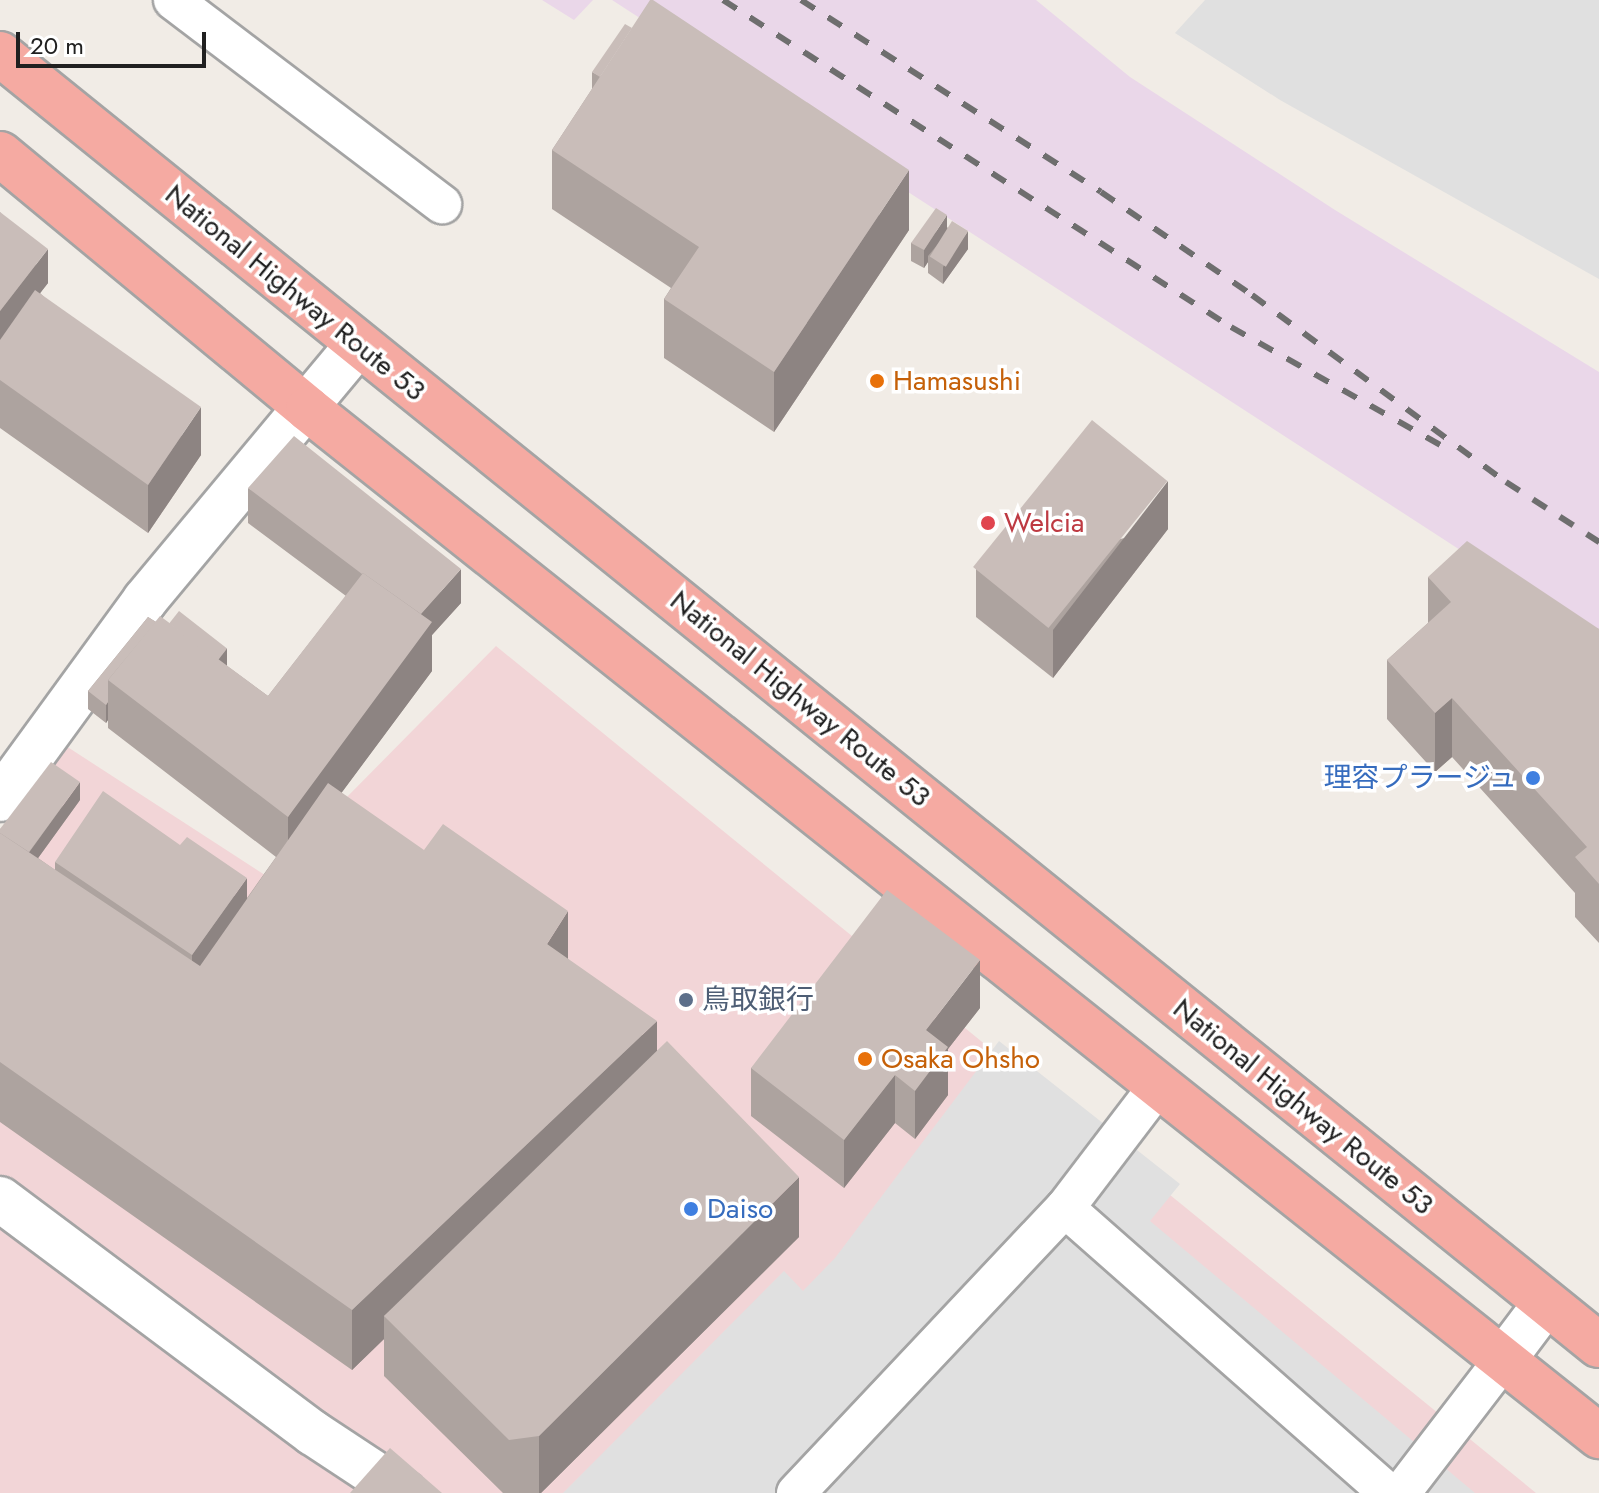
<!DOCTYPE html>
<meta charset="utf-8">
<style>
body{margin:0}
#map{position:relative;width:1599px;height:1493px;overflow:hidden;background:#f1ece6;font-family:Jost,"Noto Sans JP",sans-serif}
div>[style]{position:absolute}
.commercial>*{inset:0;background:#f2d5d7}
.industrial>*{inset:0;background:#ead7e9}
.parking>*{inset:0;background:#e0e0e0}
.roads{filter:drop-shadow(2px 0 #a4a4a4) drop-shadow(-2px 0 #a4a4a4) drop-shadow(0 2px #a4a4a4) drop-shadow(0 -2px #a4a4a4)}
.service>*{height:38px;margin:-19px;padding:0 19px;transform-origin:19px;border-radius:19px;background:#fff}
.minor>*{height:44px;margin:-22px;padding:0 22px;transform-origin:22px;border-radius:22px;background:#fff}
.trunk>*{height:44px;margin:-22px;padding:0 22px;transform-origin:22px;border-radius:22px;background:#f5aaa2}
.rail>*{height:6px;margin-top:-3px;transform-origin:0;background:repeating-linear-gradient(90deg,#6e6e6e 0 16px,transparent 0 32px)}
.wall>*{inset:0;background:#ada39f}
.shaded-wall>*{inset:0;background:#8d8482}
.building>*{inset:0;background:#c9bdb9;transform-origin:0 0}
.dots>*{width:22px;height:22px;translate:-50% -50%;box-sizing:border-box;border:4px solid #fff;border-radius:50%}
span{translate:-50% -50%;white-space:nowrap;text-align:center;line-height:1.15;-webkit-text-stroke:7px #fff;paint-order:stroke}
.street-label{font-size:28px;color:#202020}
.food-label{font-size:28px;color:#c56008}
.left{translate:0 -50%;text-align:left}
.health-label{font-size:28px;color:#be3a42}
.shop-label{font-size:28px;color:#366cbe}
.right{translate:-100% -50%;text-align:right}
.service-label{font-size:28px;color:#4e5e75}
.scale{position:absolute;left:16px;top:32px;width:190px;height:36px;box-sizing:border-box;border:4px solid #202020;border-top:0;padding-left:10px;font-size:24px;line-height:28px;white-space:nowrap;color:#202020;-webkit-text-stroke:6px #fff;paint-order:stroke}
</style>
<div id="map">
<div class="commercial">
<i style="clip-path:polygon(496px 646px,1536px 1493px,0 1493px,0 837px,66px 746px,268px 877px)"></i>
</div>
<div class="industrial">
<i style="clip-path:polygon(542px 0,593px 0,574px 20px)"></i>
<i style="clip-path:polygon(612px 0,1036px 0,1130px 77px,1335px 210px,1599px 372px,1599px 640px)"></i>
</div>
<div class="parking">
<i style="clip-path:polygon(1205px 0,1599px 0,1599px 279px,1280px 100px,1175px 33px)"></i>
<i style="clip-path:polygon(999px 1041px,1180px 1184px,1150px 1221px,1475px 1493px,563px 1493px,784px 1271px,803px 1291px,835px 1258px)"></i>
</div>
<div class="roads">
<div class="service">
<i style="left:173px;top:0;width:338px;rotate:37.2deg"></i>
<i style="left:1065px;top:1208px;width:153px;rotate:-52.7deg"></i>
<i style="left:796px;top:1493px;width:392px;rotate:-46.7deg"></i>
<i style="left:1065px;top:1208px;width:431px;rotate:41.4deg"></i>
<i style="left:1401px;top:1493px;width:168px;rotate:-52.5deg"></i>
</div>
<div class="minor">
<i style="left:0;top:799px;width:246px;rotate:-53.9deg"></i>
<i style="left:145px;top:600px;width:333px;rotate:-50.2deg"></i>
<i style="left:0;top:1199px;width:391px;rotate:36.8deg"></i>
<i style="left:313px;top:1433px;width:109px;rotate:33.4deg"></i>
<i style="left:1503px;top:1360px;width:71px;rotate:-53deg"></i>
</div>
<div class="trunk">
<i style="left:0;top:54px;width:2055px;rotate:38.92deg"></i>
<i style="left:0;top:154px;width:400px;rotate:39.6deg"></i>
<i style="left:308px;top:409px;width:1650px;rotate:38.5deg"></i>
</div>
</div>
<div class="rail">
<i style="left:723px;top:0;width:604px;rotate:32.77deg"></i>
<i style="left:1231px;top:327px;width:240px;rotate:29.4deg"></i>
<i style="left:801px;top:0;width:356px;rotate:32.6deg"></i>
<i style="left:1101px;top:192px;width:183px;rotate:34.3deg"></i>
<i style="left:1252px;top:295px;width:315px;rotate:36.4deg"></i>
<i style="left:1506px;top:482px;width:111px;rotate:32.8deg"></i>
</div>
<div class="wall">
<i style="clip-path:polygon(592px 72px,909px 230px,774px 432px,664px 358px,664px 299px,671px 288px,552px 209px,552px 150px,592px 89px)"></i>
<i style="clip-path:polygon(0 212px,48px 283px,40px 293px,201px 455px,148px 533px,0 428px)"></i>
<i style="clip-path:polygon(947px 227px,968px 249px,943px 284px,928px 273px,928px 262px,924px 268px,911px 261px,911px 243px)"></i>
<i style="clip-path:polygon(248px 488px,461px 603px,432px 635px,432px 671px,341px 793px,568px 959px,657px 1050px,799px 1237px,541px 1493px,503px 1493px,384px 1376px,384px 1339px,352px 1370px,0 1122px,0 829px,80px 800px,38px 858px,55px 870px,55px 862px,247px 898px,276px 857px,108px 728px,108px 720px,106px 723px,88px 709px,88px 691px,148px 617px,227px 666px,268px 696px,346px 596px,248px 523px)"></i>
<i style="clip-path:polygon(1168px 529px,1053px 678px,976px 617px,976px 569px)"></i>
<i style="clip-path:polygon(1428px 577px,1599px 629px,1599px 943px,1575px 917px,1575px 893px,1452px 757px,1435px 772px,1387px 719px,1387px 660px,1428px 623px)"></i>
<i style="clip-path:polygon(980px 1008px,948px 1049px,948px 1095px,915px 1139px,895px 1123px,844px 1188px,751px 1116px,751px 1068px)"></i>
</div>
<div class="shaded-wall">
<i style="clip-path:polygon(909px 170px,909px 230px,774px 432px,774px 372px)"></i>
<i style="clip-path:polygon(947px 215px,947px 233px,928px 256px,928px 262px,924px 268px,924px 250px)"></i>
<i style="clip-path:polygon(968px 231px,968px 249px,943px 284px,943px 267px)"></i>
<i style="clip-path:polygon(48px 249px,48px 283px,0 345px,0 311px)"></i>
<i style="clip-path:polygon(201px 407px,201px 455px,148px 533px,148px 485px)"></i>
<i style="clip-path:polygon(1168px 481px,1168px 529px,1053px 678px,1053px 630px)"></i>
<i style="clip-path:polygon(461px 569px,461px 603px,432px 635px,432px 671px,288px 865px,288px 817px,419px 616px)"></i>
<i style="clip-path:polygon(227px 648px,227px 666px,205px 673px)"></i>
<i style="clip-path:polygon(1452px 698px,1452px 757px,1435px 772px,1435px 713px)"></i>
<i style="clip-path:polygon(108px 702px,108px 720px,106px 723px,106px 705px)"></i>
<i style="clip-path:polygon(80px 782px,80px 800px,28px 872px,28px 854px)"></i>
<i style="clip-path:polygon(247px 878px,247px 912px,192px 989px,192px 955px)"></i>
<i style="clip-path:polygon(568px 911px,568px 970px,547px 944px)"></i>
<i style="clip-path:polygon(980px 960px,980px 1008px,948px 1049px,948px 1095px,915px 1139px,915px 1091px,926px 1030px)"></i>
<i style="clip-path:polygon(657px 1021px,657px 1080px,384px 1316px,384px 1339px,352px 1370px,352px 1310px)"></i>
<i style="clip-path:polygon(895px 1075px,895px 1123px,844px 1188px,844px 1140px)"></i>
<i style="clip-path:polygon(799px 1177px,799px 1237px,541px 1493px,539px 1493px,539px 1436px)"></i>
</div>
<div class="building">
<i style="clip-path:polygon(650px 0,653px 0,909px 170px,774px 372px,664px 299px,699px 247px,552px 150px)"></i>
<i style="clip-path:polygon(625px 24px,632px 28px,600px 77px,592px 72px)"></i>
<i style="clip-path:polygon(936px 208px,947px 215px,924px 250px,911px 243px)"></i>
<i style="clip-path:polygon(0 212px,48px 249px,0 311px)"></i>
<i style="left:952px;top:221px;width:19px;height:42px;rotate:32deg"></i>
<i style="clip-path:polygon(35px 290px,201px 407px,148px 485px,0 380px,0 340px)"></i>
<i style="left:1092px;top:420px;width:97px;height:189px;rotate:39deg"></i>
<i style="clip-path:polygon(294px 436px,461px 569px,421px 614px,363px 573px,362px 574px,248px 488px)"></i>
<i style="clip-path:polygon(1467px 541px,1599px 629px,1599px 884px,1575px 857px,1587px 847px,1452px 698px,1435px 713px,1387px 660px,1451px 602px,1428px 577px)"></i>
<i style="clip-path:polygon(363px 573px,432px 622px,288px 817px,108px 680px,160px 616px,268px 696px)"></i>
<i style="left:179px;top:611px;width:61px;height:16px;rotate:38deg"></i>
<i style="clip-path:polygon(148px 617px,156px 622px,108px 680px,108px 702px,106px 705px,88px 691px)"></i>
<i style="clip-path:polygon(51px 762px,80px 782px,29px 852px,0 833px,0 829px)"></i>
<i style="clip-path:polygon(328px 783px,424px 850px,443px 824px,568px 911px,547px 944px,657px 1021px,352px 1310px,0 1062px,0 833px,200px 966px)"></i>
<i style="clip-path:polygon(103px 791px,180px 845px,187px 837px,247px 878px,192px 955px,55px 862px)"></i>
<i style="clip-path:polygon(887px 890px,980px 960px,926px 1030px,948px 1047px,915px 1091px,895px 1075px,844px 1140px,751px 1068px)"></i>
<i style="clip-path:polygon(667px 1041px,799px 1177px,539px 1436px,509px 1440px,384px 1316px)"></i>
<i style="clip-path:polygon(390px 1448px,442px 1493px,350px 1493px)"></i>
</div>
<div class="dots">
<i style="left:877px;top:381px;background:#e8710a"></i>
<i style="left:988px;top:523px;background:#e0444e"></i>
<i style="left:1533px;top:778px;background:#3f7fe0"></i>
<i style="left:686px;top:1000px;background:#5c6f8a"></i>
<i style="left:865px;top:1059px;background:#e8710a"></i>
<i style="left:691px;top:1209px;background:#3f7fe0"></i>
</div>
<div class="street-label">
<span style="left:295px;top:293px;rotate:39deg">National Highway Route 53</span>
<span style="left:800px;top:699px;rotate:39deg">National Highway Route 53</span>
<span style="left:1303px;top:1107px;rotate:39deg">National Highway Route 53</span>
</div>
<div class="food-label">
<span class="left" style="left:893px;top:381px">Hamasushi</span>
<span class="left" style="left:881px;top:1059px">Osaka Ohsho</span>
</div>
<div class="health-label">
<span class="left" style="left:1004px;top:523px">Welcia</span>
</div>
<div class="shop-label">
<span class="right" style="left:1517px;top:778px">理容プラージュ</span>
<span class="left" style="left:707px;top:1209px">Daiso</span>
</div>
<div class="service-label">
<span class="left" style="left:702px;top:1000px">鳥取銀行</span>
</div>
<div class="scale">20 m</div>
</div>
